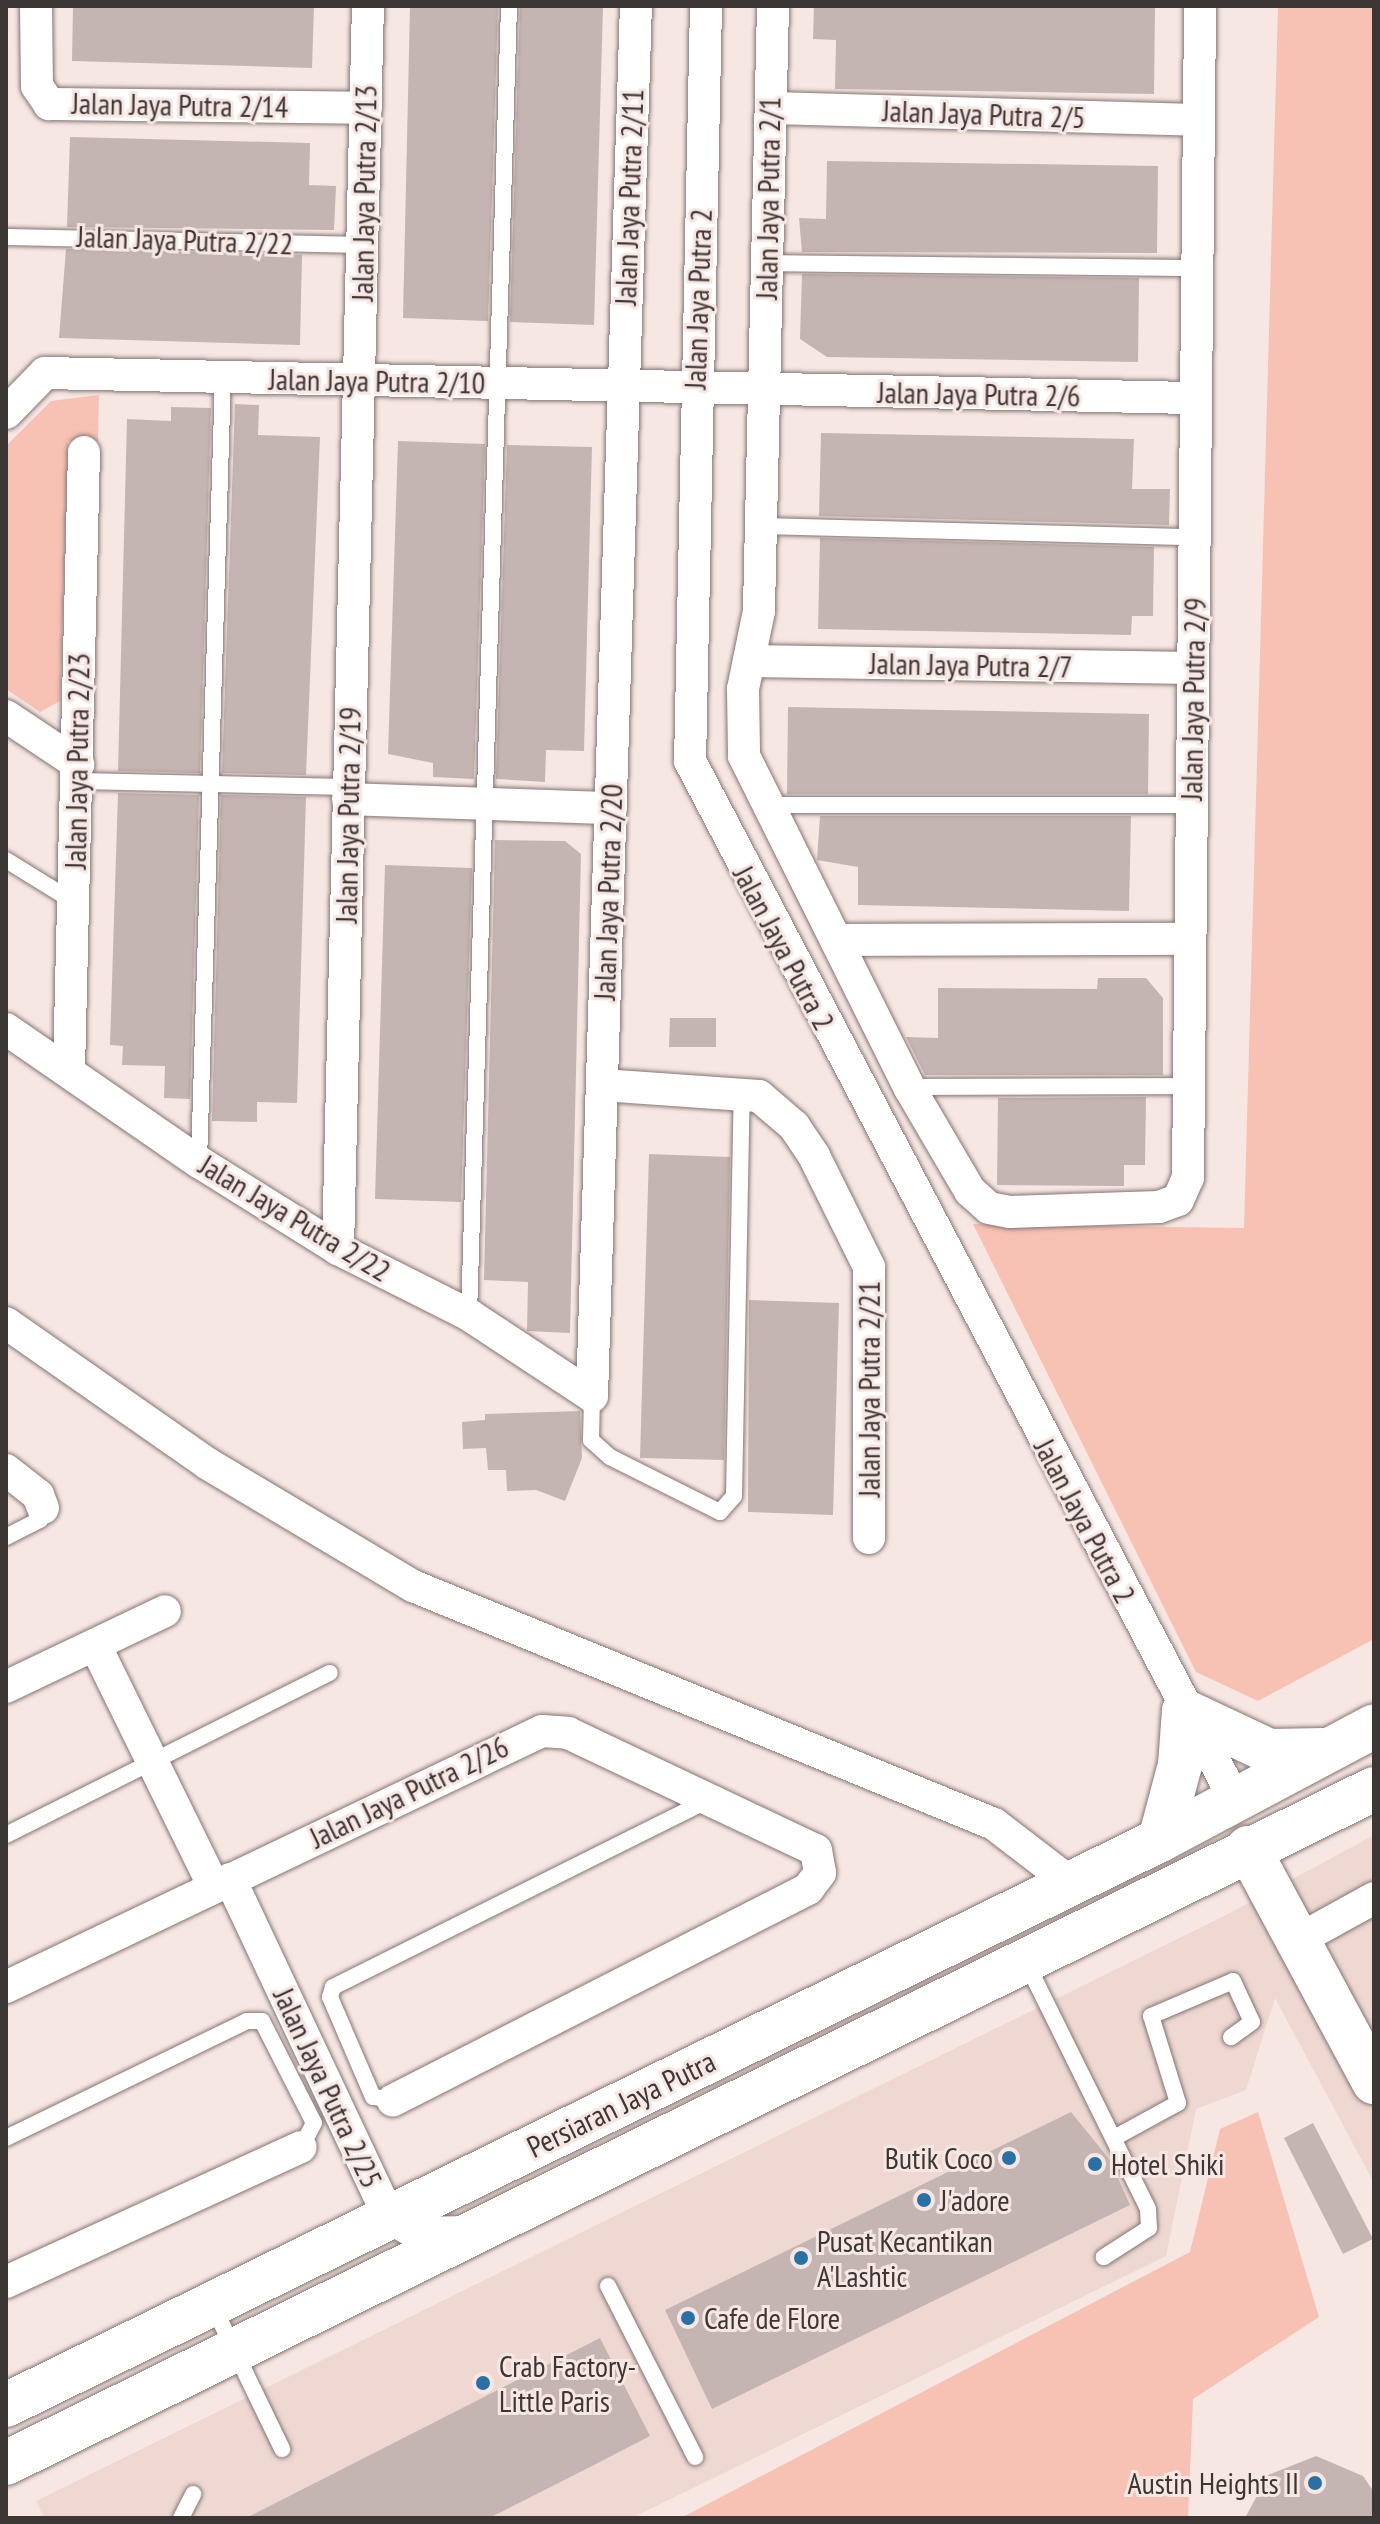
<!DOCTYPE html>
<style>
body{margin:0}
#map{position:relative;width:1380px;height:2524px;overflow:hidden;background:#f7e7e3;font-family:"PT Sans Narrow",sans-serif}
div>[style]{position:absolute}
.built>*{inset:0;background:#efd8d2}
.green>*{inset:0;background:#f7c1b3}
.building>*{inset:0;background:#c5b5b2}
.roads{filter:drop-shadow(0 0 2px #837572) drop-shadow(0 0 2px #837572)}
.lane>*{height:16px;margin:-8px;padding:0 8px;transform-origin:8px;border-radius:8px;background:#fff}
.street>*{height:32px;margin:-16px;padding:0 16px;transform-origin:16px;border-radius:16px;background:#fff}
.secondary>*{height:44px;margin:-22px;padding:0 22px;transform-origin:22px;border-radius:22px;background:#fff}
.primary>*{height:44px;margin:-22px;padding:0 22px;transform-origin:22px;border-radius:22px;background:#fff}
.dots>*{width:22px;height:22px;translate:-50% -50%;box-sizing:border-box;border:4px solid #f7e7e3;border-radius:50%}
span{translate:-50% -50%;white-space:nowrap;text-align:center;line-height:1.15;-webkit-text-stroke:6px #f7e7e3;paint-order:stroke}
.street-label{font-size:30px;color:#3c3634}
.poi-label{font-size:30px;color:#3c3634}
.right{translate:-100% -50%;text-align:right}
.left{translate:0 -50%;text-align:left}
.frame{position:absolute;inset:0;border:8px solid #3c3634;pointer-events:none}
</style>
<div id="map">
<div class="built">
<i style="clip-path:polygon(1374px 1835px,1374px 2183px,1275px 1998px,1246px 2090px,1196px 2109px,1166px 2256px,632px 2518px,44px 2518px,36px 2501px,1230px 1913px)"></i>
</div>
<div class="green">
<i style="clip-path:polygon(1278px 6px,1374px 6px,1374px 1639px,1258px 1701px,1196px 1672px,973px 1224px,1244px 1228px)"></i>
<i style="clip-path:polygon(99px 395px,98px 441px,68px 441px,60px 701px,40px 712px,6px 689px,6px 446px,51px 401px)"></i>
<i style="clip-path:polygon(1258px 2112px,1319px 2317px,1193px 2399px,1188px 2518px,681px 2518px,1190px 2252px,1220px 2129px)"></i>
</div>
<div class="building">
<i style="clip-path:polygon(73px 6px,314px 6px,312px 68px,72px 61px)"></i>
<i style="clip-path:polygon(410px 6px,498px 6px,488px 321px,403px 318px)"></i>
<i style="clip-path:polygon(520px 6px,603px 6px,594px 325px,510px 322px)"></i>
<i style="clip-path:polygon(814px 6px,1155px 7px,1154px 94px,835px 89px,836px 40px,813px 39px)"></i>
<i style="clip-path:polygon(70px 137px,310px 143px,309px 185px,336px 186px,334px 230px,67px 227px)"></i>
<i style="clip-path:polygon(827px 161px,1158px 166px,1157px 253px,802px 252px,799px 218px,826px 219px)"></i>
<i style="clip-path:polygon(66px 249px,302px 255px,300px 345px,59px 338px)"></i>
<i style="clip-path:polygon(802px 274px,1139px 278px,1138px 362px,827px 357px,800px 339px)"></i>
<i style="clip-path:polygon(235px 404px,259px 405px,258px 435px,320px 437px,306px 775px,222px 773px)"></i>
<i style="clip-path:polygon(171px 407px,211px 408px,200px 773px,118px 771px,127px 419px,171px 421px)"></i>
<i style="clip-path:polygon(821px 433px,1134px 439px,1132px 489px,1170px 489px,1169px 525px,819px 516px)"></i>
<i style="clip-path:polygon(398px 441px,485px 444px,474px 779px,433px 777px,433px 763px,388px 754px)"></i>
<i style="clip-path:polygon(507px 445px,592px 447px,584px 751px,546px 750px,545px 782px,496px 779px)"></i>
<i style="clip-path:polygon(820px 538px,1154px 547px,1153px 616px,1132px 616px,1131px 635px,818px 629px)"></i>
<i style="clip-path:polygon(788px 707px,1149px 714px,1148px 794px,787px 794px)"></i>
<i style="clip-path:polygon(118px 793px,199px 795px,190px 1099px,164px 1098px,165px 1066px,122px 1065px,123px 1046px,110px 1045px)"></i>
<i style="clip-path:polygon(221px 795px,306px 797px,297px 1103px,257px 1102px,257px 1122px,212px 1121px)"></i>
<i style="clip-path:polygon(820px 816px,1131px 816px,1129px 911px,858px 905px,858px 867px,817px 860px)"></i>
<i style="clip-path:polygon(495px 840px,565px 841px,581px 854px,570px 1333px,527px 1331px,528px 1282px,484px 1280px)"></i>
<i style="clip-path:polygon(385px 865px,472px 868px,461px 1202px,375px 1199px)"></i>
<i style="clip-path:polygon(1098px 978px,1146px 978px,1163px 998px,1163px 1075px,925px 1075px,906px 1037px,938px 1038px,938px 988px,1097px 989px)"></i>
<i style="clip-path:polygon(670px 1018px,716px 1018px,716px 1047px,669px 1047px)"></i>
<i style="clip-path:polygon(1146px 1097px,1145px 1165px,1124px 1165px,1124px 1186px,997px 1185px,998px 1098px)"></i>
<i style="clip-path:polygon(649px 1154px,730px 1157px,724px 1460px,640px 1458px)"></i>
<i style="clip-path:polygon(749px 1300px,839px 1303px,833px 1515px,748px 1512px)"></i>
<i style="clip-path:polygon(580px 1411px,582px 1458px,565px 1501px,536px 1490px,507px 1491px,506px 1470px,488px 1470px,486px 1448px,463px 1449px,462px 1422px,485px 1420px,485px 1414px)"></i>
<i style="clip-path:polygon(1071px 2112px,1110px 2160px,1130px 2205px,712px 2409px,665px 2310px)"></i>
<i style="clip-path:polygon(1313px 2123px,1373px 2239px,1343px 2254px,1284px 2138px)"></i>
<i style="clip-path:polygon(600px 2338px,650px 2436px,594px 2465px,489px 2518px,246px 2518px)"></i>
<i style="clip-path:polygon(1316px 2456px,1363px 2476px,1374px 2492px,1374px 2518px,1245px 2518px,1268px 2475px)"></i>
</div>
<div class="roads">
<div class="lane">
<i style="left:6px;top:237px;width:358px;rotate:1.3deg"></i>
<i style="left:767px;top:263px;width:430px;rotate:0.7deg"></i>
<i style="left:761px;top:526px;width:433px;rotate:1.5deg"></i>
<i style="left:77px;top:781px;width:272px;rotate:1.3deg"></i>
<i style="left:768px;top:805px;width:423px"></i>
<i style="left:6px;top:860px;width:80px;rotate:31.7deg"></i>
<i style="left:909px;top:1087px;width:280px;rotate:-0.2deg"></i>
<i style="left:199px;top:1162px;width:784px;rotate:-88.25deg"></i>
<i style="left:469px;top:1315px;width:1310px;rotate:-88.25deg"></i>
<i style="left:592px;top:1396px;width:44px;rotate:91.3deg"></i>
<i style="left:591px;top:1440px;width:25px;rotate:42deg"></i>
<i style="left:610px;top:1457px;width:123px;rotate:26.6deg"></i>
<i style="left:720px;top:1512px;width:21px;rotate:-49deg"></i>
<i style="left:734px;top:1496px;width:401px;rotate:-88.9deg"></i>
<i style="left:6px;top:1537px;width:38px;rotate:-27deg"></i>
<i style="left:40px;top:1520px;width:12px;rotate:-76deg"></i>
<i style="left:6px;top:1835px;width:362px;rotate:-26.6deg"></i>
<i style="left:1026px;top:1962px;width:275px;rotate:63.7deg"></i>
<i style="left:1148px;top:2209px;width:19px;rotate:87deg"></i>
<i style="left:1149px;top:2228px;width:54px;rotate:147.2deg"></i>
<i style="left:393px;top:2100px;width:20px;rotate:-171deg"></i>
<i style="left:373px;top:2097px;width:109px;rotate:-113.3deg"></i>
<i style="left:330px;top:1997px;width:10px;rotate:-73deg"></i>
<i style="left:333px;top:1987px;width:419px;rotate:-26.5deg"></i>
<i style="left:6px;top:2138px;width:268px;rotate:-25.9deg"></i>
<i style="left:247px;top:2021px;width:15px"></i>
<i style="left:262px;top:2021px;width:114px;rotate:63deg"></i>
<i style="left:314px;top:2123px;width:27px;rotate:118deg"></i>
<i style="left:1114px;top:2138px;width:73px;rotate:-28.7deg"></i>
<i style="left:1178px;top:2103px;width:91px;rotate:-107.2deg"></i>
<i style="left:1151px;top:2016px;width:89px;rotate:-23.1deg"></i>
<i style="left:1233px;top:1981px;width:45px;rotate:65.1deg"></i>
<i style="left:1252px;top:2022px;width:26px;rotate:144deg"></i>
<i style="left:608px;top:2286px;width:192px;rotate:63deg"></i>
<i style="left:213px;top:2306px;width:159px;rotate:64.2deg"></i>
<i style="left:181px;top:2518px;width:27px;rotate:-63deg"></i>
</div>
<div class="street">
<i style="left:36px;top:6px;width:80px;rotate:89.3deg"></i>
<i style="left:37px;top:86px;width:22px;rotate:56deg"></i>
<i style="left:49px;top:104px;width:317px;rotate:0.7deg"></i>
<i style="left:706px;top:6px;width:755px;rotate:91.21deg"></i>
<i style="left:690px;top:761px;width:1173px;rotate:62.32deg"></i>
<i style="left:773px;top:6px;width:605px;rotate:91.33deg"></i>
<i style="left:759px;top:611px;width:80px;rotate:101.6deg"></i>
<i style="left:743px;top:689px;width:67px;rotate:89.1deg"></i>
<i style="left:744px;top:756px;width:370px;rotate:63.5deg"></i>
<i style="left:909px;top:1087px;width:121px;rotate:59.6deg"></i>
<i style="left:970px;top:1191px;width:25px;rotate:42deg"></i>
<i style="left:989px;top:1208px;width:21px;rotate:11deg"></i>
<i style="left:1010px;top:1212px;width:149px;rotate:-1.9deg"></i>
<i style="left:1159px;top:1207px;width:20px;rotate:-20deg"></i>
<i style="left:1178px;top:1200px;width:24px;rotate:-66deg"></i>
<i style="left:1188px;top:1178px;width:1172px;rotate:-89.41deg"></i>
<i style="left:771px;top:108px;width:427px;rotate:1.6deg"></i>
<i style="left:6px;top:413px;width:56px;rotate:-45.7deg"></i>
<i style="left:45px;top:373px;width:1150px;rotate:1.25deg"></i>
<i style="left:749px;top:661px;width:444px;rotate:0.9deg"></i>
<i style="left:6px;top:716px;width:87px;rotate:33.7deg"></i>
<i style="left:348px;top:799px;width:263px;rotate:2deg"></i>
<i style="left:836px;top:940px;width:354px;rotate:-0.2deg"></i>
<i style="left:6px;top:1029px;width:234px;rotate:34.6deg"></i>
<i style="left:199px;top:1162px;width:164px;rotate:32deg"></i>
<i style="left:338px;top:1249px;width:147px;rotate:26.7deg"></i>
<i style="left:469px;top:1315px;width:147px;rotate:33.4deg"></i>
<i style="left:69px;top:1070px;width:618px;rotate:-88.61deg"></i>
<i style="left:602px;top:1085px;width:157px;rotate:4deg"></i>
<i style="left:759px;top:1096px;width:46px;rotate:40.6deg"></i>
<i style="left:794px;top:1126px;width:36px;rotate:56deg"></i>
<i style="left:814px;top:1156px;width:124px;rotate:63.6deg"></i>
<i style="left:869px;top:1267px;width:271px;rotate:90deg"></i>
<i style="left:338px;top:1249px;width:1243px;rotate:-88.62deg"></i>
<i style="left:6px;top:1323px;width:246px;rotate:34.9deg"></i>
<i style="left:208px;top:1464px;width:239px;rotate:30.8deg"></i>
<i style="left:413px;top:1586px;width:628px;rotate:22.28deg"></i>
<i style="left:994px;top:1824px;width:97px;rotate:37.5deg"></i>
<i style="left:592px;top:1396px;width:1391px;rotate:-88.19deg"></i>
<i style="left:6px;top:1470px;width:41px;rotate:38deg"></i>
<i style="left:38px;top:1495px;width:14px;rotate:69deg"></i>
<i style="left:95px;top:1645px;width:270px;rotate:63.8deg"></i>
<i style="left:6px;top:1687px;width:176px;rotate:-25.5deg"></i>
<i style="left:230px;top:1879px;width:374px;rotate:64.8deg"></i>
<i style="left:389px;top:2217px;width:31px;rotate:31deg"></i>
<i style="left:416px;top:2233px;width:51px;rotate:-1.1deg"></i>
<i style="left:1298px;top:1940px;width:87px;rotate:-28.9deg"></i>
<i style="left:6px;top:1987px;width:594px;rotate:-25.53deg"></i>
<i style="left:542px;top:1731px;width:26px;rotate:4deg"></i>
<i style="left:568px;top:1733px;width:274px;rotate:25.3deg"></i>
<i style="left:816px;top:1850px;width:23px;rotate:80deg"></i>
<i style="left:820px;top:1873px;width:20px;rotate:127deg"></i>
<i style="left:808px;top:1889px;width:466px;rotate:153deg"></i>
<i style="left:6px;top:2282px;width:324px;rotate:-24.6deg"></i>
</div>
<div class="secondary">
<i style="left:1248px;top:1848px;width:266px;rotate:61.7deg"></i>
</div>
<div class="primary">
<i style="left:1160px;top:1840px;width:78px;rotate:-75.1deg"></i>
<i style="left:1180px;top:1765px;width:54px;rotate:-85.8deg"></i>
<i style="left:1184px;top:1711px;width:94px;rotate:25.2deg"></i>
<i style="left:1269px;top:1751px;width:56px;rotate:-1deg"></i>
<i style="left:6px;top:2405px;width:1285px;rotate:-26.09deg"></i>
<i style="left:1160px;top:1840px;width:242px;rotate:-28deg"></i>
<i style="left:6px;top:2463px;width:1525px;rotate:-26.23deg"></i>
</div>
</div>
<div class="dots">
<i style="left:1009px;top:2158px;background:#2971a5"></i>
<i style="left:1095px;top:2164px;background:#2971a5"></i>
<i style="left:924px;top:2200px;background:#2971a5"></i>
<i style="left:801px;top:2258px;background:#2971a5"></i>
<i style="left:688px;top:2318px;background:#2971a5"></i>
<i style="left:483px;top:2383px;background:#2971a5"></i>
<i style="left:1315px;top:2483px;background:#2971a5"></i>
</div>
<div class="street-label">
<span style="left:180px;top:105px;rotate:1deg">Jalan Jaya Putra 2/14</span>
<span style="left:984px;top:114px;rotate:2deg">Jalan Jaya Putra 2/5</span>
<span style="left:364px;top:193px;rotate:-89deg">Jalan Jaya Putra 2/13</span>
<span style="left:629px;top:197px;rotate:-88deg">Jalan Jaya Putra 2/11</span>
<span style="left:768px;top:198px;rotate:-89deg">Jalan Jaya Putra 2/1</span>
<span style="left:185px;top:240px;rotate:2deg">Jalan Jaya Putra 2/22</span>
<span style="left:698px;top:299px;rotate:-88deg">Jalan Jaya Putra 2</span>
<span style="left:377px;top:381px;rotate:1deg">Jalan Jaya Putra 2/10</span>
<span style="left:979px;top:394px;rotate:1deg">Jalan Jaya Putra 2/6</span>
<span style="left:971px;top:665px;rotate:1deg">Jalan Jaya Putra 2/7</span>
<span style="left:1193px;top:699px;rotate:-89deg">Jalan Jaya Putra 2/9</span>
<span style="left:77px;top:761px;rotate:-89deg">Jalan Jaya Putra 2/23</span>
<span style="left:348px;top:815px;rotate:-89deg">Jalan Jaya Putra 2/19</span>
<span style="left:608px;top:892px;rotate:-88deg">Jalan Jaya Putra 2/20</span>
<span style="left:784px;top:948px;rotate:62deg">Jalan Jaya Putra 2</span>
<span style="left:295px;top:1218px;rotate:31deg">Jalan Jaya Putra 2/22</span>
<span style="left:869px;top:1389px;rotate:-90deg">Jalan Jaya Putra 2/21</span>
<span style="left:1085px;top:1521px;rotate:62deg">Jalan Jaya Putra 2</span>
<span style="left:409px;top:1792px;rotate:-26deg">Jalan Jaya Putra 2/26</span>
<span style="left:328px;top:2088px;rotate:65deg">Jalan Jaya Putra 2/25</span>
<span style="left:621px;top:2104px;rotate:-26deg">Persiaran Jaya Putra</span>
</div>
<div class="poi-label">
<span class="right" style="left:993px;top:2158px">Butik Coco</span>
<span class="left" style="left:1111px;top:2164px">Hotel Shiki</span>
<span class="left" style="left:940px;top:2200px">J'adore</span>
<span class="left" style="left:817px;top:2258px">Pusat Kecantikan<br>A'Lashtic</span>
<span class="left" style="left:704px;top:2318px">Cafe de Flore</span>
<span class="left" style="left:499px;top:2383px">Crab Factory-<br>Little Paris</span>
<span class="right" style="left:1299px;top:2483px">Austin Heights II</span>
</div>
<div class="frame"></div>
</div>
